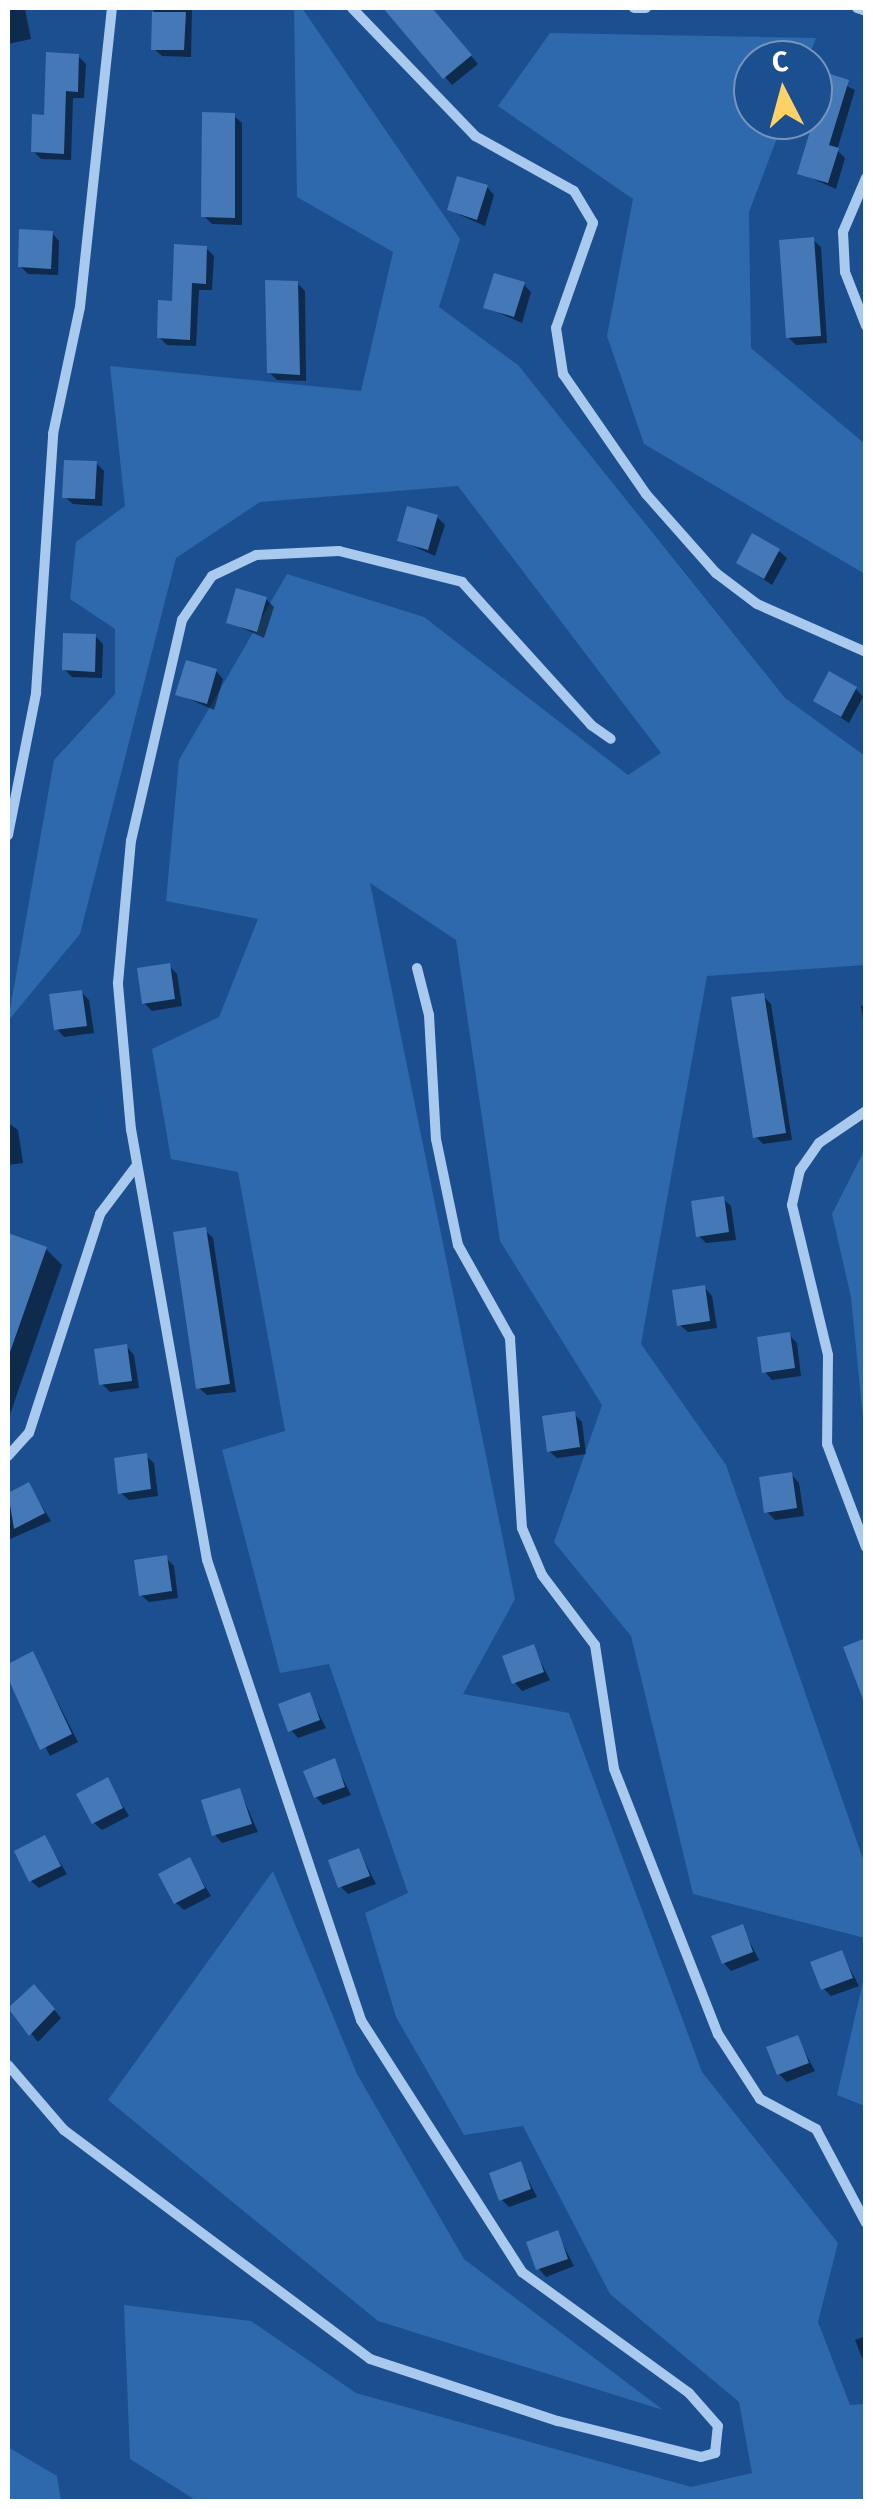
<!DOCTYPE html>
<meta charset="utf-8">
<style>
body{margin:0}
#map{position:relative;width:873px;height:2509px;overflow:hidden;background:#1b4f8f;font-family:"Fira Sans",sans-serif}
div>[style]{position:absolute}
.green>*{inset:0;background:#2e69ad}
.shadow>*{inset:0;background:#0007}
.building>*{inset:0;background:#4478b7}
.street>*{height:10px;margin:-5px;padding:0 5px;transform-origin:5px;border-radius:5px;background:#a9c9ee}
span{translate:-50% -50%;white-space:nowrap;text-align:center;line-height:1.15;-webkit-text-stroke:10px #1b4f8f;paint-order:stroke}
.frame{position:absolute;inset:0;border:10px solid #fff;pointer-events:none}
.north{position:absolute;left:733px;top:40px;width:100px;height:100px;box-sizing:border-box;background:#1b4f8f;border:2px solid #7695bc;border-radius:50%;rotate:354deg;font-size:28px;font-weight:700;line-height:40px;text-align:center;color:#fff}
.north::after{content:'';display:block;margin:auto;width:35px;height:45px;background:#ffd166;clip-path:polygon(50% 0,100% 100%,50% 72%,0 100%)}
</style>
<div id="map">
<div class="green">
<i style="clip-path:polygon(294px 8px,302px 8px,460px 239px,439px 307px,518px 365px,785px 698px,865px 756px,865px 965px,707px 976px,641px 1344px,726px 1465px,865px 1865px,865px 1938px,693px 1894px,631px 1636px,554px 1542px,602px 1405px,500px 1241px,456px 940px,370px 883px,515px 1599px,463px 1694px,569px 1713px,702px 2072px,838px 2243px,818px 2322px,850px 2405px,865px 2404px,865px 2501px,197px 2501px,130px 2459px,124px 2305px,251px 2321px,356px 2393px,691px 2487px,752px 2473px,739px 2402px,610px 2294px,523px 2126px,464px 2135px,396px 2017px,365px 1913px,408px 1893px,329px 1664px,280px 1673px,222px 1450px,285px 1431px,238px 1172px,171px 1159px,152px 1049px,219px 1017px,258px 919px,166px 901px,179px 760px,287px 574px,424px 617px,628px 775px,661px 753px,458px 486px,260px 502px,176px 558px,80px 934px,8px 1021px,54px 760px,115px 694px,115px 629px,70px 599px,76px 542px,125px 506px,110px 366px,361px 391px,393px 252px,297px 197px)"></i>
<i style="clip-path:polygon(550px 33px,816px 38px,807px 60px,753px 60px,753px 120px,784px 120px,749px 212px,751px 348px,865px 444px,865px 574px,644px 444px,607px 336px,633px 199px,498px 106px)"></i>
<i style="clip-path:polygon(865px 1149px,865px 1148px,865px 1439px,851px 1297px,832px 1214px)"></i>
<i style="clip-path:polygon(273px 1871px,357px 2074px,464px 2259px,663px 2410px,378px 2321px,108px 2100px)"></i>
<i style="clip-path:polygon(865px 1973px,866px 2106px,865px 2106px,837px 2095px)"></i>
<i style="clip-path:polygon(8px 2447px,57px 2476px,61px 2501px,8px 2501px)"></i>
</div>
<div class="shadow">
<i style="clip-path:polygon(8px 8px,25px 9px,31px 39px,8px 44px)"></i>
<i style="clip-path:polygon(154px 8px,192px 8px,191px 57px,162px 56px,154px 49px)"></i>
<i style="clip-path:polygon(387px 8px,430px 8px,478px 64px,452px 85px)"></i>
<i style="clip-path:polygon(78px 56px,86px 64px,84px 98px,73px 98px,71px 160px,41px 159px,33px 151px)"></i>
<i style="clip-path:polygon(819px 73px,855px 90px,837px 150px,845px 158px,836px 189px,800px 173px,818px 113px,813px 95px)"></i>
<i style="clip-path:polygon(234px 116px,242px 123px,242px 225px,212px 224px,204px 216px)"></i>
<i style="clip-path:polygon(487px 187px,494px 195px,485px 226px,449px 210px)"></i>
<i style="clip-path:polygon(52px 233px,59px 241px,58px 275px,28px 274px,20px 266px)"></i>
<i style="clip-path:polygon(813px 240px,821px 247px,827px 343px,796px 345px,788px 337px)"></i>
<i style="clip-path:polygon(206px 248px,214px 256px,212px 290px,199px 290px,196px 346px,167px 345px,159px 337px)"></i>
<i style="clip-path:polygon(297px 283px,305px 291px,306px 381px,277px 380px,269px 372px)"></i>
<i style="clip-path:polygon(523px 284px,531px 292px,522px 323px,486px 307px)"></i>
<i style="clip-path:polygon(96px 463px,104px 471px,102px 506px,73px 504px,65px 497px)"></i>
<i style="clip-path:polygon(437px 517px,445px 525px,435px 556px,400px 540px)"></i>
<i style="clip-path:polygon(779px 551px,787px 558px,772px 585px,739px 563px)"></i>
<i style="clip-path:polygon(266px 599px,274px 607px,264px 638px,229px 622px)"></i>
<i style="clip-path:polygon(95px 636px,103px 644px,102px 678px,72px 677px,64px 669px)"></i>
<i style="clip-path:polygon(216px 671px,223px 679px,214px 710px,178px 694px)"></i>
<i style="clip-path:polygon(856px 689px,863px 697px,849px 723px,816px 701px)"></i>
<i style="clip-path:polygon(169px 966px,177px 974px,182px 1006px,152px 1011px,144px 1003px)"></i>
<i style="clip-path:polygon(81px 992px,89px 1000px,94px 1033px,64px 1037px,57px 1029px)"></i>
<i style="clip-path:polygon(763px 996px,771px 1004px,792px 1140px,763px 1144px,755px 1136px)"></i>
<i style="clip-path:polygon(866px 1005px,866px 1039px,861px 1006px)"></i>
<i style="clip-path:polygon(8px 1123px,18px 1130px,23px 1163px,8px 1165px)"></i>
<i style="clip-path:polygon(723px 1199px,731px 1206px,736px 1240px,706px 1243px,699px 1236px)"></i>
<i style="clip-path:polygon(205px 1230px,213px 1238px,236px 1392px,207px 1395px,199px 1388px)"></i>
<i style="clip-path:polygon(8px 1236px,46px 1249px,62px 1265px,8px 1420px)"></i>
<i style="clip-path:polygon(705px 1288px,712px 1296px,717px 1328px,688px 1332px,680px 1325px)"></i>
<i style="clip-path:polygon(789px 1335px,797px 1343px,801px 1376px,772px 1380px,765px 1372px)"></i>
<i style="clip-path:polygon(127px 1347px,134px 1355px,139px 1388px,110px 1392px,102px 1384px)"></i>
<i style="clip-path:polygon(574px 1414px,582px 1422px,586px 1454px,557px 1458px,549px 1451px)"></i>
<i style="clip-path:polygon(146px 1456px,154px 1463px,158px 1496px,129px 1500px,121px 1493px)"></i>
<i style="clip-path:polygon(792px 1475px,799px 1483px,804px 1516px,775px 1520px,767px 1512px)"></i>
<i style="clip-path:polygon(29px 1485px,51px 1521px,8px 1540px,8px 1496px)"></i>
<i style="clip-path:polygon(166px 1558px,174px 1566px,178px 1598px,149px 1602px,141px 1595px)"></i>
<i style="clip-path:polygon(533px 1647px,550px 1680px,522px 1691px,515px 1683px)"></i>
<i style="clip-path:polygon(33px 1654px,78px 1742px,50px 1756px,8px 1674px,8px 1667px)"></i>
<i style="clip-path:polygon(309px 1695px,326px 1728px,298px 1738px,291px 1730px)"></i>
<i style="clip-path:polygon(334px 1761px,351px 1795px,323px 1805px,316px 1797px)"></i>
<i style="clip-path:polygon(107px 1780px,129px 1816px,102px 1830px,94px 1823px)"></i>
<i style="clip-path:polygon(240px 1791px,258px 1832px,222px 1843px,215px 1835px)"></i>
<i style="clip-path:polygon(45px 1838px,67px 1874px,39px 1888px,31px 1881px)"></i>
<i style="clip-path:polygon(359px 1851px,376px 1884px,348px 1894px,340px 1886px)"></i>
<i style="clip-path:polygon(189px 1860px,211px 1896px,184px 1910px,176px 1903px)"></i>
<i style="clip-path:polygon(742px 1927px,759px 1960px,731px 1971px,724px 1963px)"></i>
<i style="clip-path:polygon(841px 1952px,859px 1986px,831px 1996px,823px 1988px)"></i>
<i style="clip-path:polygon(42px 1995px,61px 2018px,38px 2042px,12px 2009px)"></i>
<i style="clip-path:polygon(797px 2038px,815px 2071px,787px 2082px,779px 2074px)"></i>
<i style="clip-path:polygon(520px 2164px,537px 2197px,509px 2207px,502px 2200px)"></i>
<i style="clip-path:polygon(557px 2233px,574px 2266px,546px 2277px,539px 2269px)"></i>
<i style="clip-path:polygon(866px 2336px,866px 2367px,855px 2340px)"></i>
</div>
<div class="building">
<i style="clip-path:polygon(383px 8px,432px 8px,472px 55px,443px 79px)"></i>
<i style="clip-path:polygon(152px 12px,186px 12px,184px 50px,151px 50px)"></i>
<i style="clip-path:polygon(46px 52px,79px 54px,78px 92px,66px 91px,64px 154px,31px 152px,32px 114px,44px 115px)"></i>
<i style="clip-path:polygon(818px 70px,849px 80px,829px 145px,839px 148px,828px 183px,797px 174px,813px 121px)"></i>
<i style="clip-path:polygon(202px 112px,235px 113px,235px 218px,201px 217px)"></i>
<i style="clip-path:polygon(457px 176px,488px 185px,477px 220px,447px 210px)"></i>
<i style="clip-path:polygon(19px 229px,53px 231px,51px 269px,18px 267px)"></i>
<i style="clip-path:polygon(814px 237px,821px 336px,786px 338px,779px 240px)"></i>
<i style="clip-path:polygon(174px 244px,207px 246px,206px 284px,192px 283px,190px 340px,157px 338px,158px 300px,172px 301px)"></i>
<i style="clip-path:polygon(494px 273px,525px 282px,514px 317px,483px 308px)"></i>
<i style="clip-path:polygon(265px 280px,298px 281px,300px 375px,267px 373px)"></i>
<i style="clip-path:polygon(64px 460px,97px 461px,95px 499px,62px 498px)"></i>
<i style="clip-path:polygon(407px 506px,438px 515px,428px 550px,397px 541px)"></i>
<i style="clip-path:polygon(752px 533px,780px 549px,764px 579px,736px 563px)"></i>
<i style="clip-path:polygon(236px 588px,267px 597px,257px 632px,226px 623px)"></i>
<i style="clip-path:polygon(63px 633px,96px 634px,95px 672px,62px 670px)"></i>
<i style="clip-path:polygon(186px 660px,217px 669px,207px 704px,175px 695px)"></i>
<i style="clip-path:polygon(829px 671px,857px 687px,841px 717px,813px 701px)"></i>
<i style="clip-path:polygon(170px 963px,175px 999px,142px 1004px,137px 968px)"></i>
<i style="clip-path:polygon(82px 990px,87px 1026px,54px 1030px,49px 994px)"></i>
<i style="clip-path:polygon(764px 993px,786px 1133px,753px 1138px,731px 997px)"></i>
<i style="clip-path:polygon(724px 1196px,729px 1232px,696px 1237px,691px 1201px)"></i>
<i style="clip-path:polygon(206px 1227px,230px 1384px,196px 1389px,173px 1232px)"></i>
<i style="clip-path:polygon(8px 1233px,47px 1247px,10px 1352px,8px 1351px)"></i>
<i style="clip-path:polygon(705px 1285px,710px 1321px,677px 1326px,672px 1290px)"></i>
<i style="clip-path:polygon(790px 1332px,795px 1368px,762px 1373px,757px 1337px)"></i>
<i style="clip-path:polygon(127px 1344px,132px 1381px,99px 1385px,94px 1349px)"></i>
<i style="clip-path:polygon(575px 1411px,580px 1447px,547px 1452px,542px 1416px)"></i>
<i style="clip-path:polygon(147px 1453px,151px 1489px,118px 1494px,114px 1458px)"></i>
<i style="clip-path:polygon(792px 1472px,797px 1508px,764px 1513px,759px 1477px)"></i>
<i style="clip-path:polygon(29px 1482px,45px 1513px,14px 1529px,8px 1493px)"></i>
<i style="clip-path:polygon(167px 1555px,172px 1591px,139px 1596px,134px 1560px)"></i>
<i style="clip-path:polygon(866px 1638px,866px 1701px,864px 1702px,843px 1647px)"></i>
<i style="clip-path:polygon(534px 1644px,544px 1672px,512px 1684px,502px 1656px)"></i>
<i style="clip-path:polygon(33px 1651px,72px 1734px,40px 1750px,8px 1678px,8px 1664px)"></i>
<i style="clip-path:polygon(310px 1692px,320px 1720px,288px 1732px,278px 1704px)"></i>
<i style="clip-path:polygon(335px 1758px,345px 1787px,314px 1798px,303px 1771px)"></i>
<i style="clip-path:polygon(108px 1777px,123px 1808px,92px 1824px,76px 1794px)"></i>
<i style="clip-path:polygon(240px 1788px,252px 1824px,212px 1836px,201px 1800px)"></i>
<i style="clip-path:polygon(45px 1835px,61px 1866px,29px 1882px,14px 1851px)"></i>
<i style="clip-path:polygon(359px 1848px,370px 1876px,338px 1888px,328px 1860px)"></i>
<i style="clip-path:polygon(190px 1857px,205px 1888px,174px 1904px,158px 1874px)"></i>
<i style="clip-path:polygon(743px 1924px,753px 1952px,722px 1964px,711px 1936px)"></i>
<i style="clip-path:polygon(842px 1950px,853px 1978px,821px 1990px,810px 1962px)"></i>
<i style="clip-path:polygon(34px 1984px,55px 2009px,29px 2036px,8px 2008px)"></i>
<i style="clip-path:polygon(798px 2035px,809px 2063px,777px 2075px,766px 2047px)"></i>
<i style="clip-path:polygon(521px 2161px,531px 2189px,499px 2201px,489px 2173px)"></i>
<i style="clip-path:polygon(558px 2230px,568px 2259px,536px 2270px,526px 2242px)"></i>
</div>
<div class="street">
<i style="left:352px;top:8px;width:178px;rotate:46.1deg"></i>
<i style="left:475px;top:136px;width:113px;rotate:29.1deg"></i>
<i style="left:574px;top:191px;width:37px;rotate:59deg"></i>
<i style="left:593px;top:223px;width:111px;rotate:109.4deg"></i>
<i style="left:556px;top:328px;width:47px;rotate:81.3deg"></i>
<i style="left:563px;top:374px;width:146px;rotate:55.3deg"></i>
<i style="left:646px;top:494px;width:106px;rotate:48.5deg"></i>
<i style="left:716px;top:573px;width:51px;rotate:37.1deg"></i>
<i style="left:757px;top:604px;width:119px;rotate:23.8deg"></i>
<i style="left:634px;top:8px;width:12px"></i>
<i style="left:857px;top:8px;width:9px;rotate:18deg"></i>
<i style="left:866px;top:178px;width:59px;rotate:113.1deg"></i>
<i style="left:843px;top:232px;width:40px;rotate:87.1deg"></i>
<i style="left:845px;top:272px;width:58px;rotate:68.7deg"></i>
<i style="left:8px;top:835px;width:145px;rotate:-78.8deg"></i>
<i style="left:36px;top:693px;width:260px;rotate:-86.2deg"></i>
<i style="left:53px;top:434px;width:130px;rotate:-78deg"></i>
<i style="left:80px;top:307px;width:301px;rotate:-83.9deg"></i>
<i style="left:417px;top:968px;width:49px;rotate:75.7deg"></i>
<i style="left:429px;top:1015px;width:124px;rotate:86.8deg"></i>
<i style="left:436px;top:1139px;width:108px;rotate:78.3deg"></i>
<i style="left:458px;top:1245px;width:107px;rotate:60.8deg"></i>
<i style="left:510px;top:1338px;width:190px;rotate:86.4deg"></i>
<i style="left:522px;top:1528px;width:51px;rotate:66.9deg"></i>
<i style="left:542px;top:1575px;width:88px;rotate:52.9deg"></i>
<i style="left:595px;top:1645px;width:125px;rotate:81.3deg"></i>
<i style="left:614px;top:1769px;width:285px;rotate:68.6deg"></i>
<i style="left:718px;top:2034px;width:77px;rotate:57.1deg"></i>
<i style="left:760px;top:2099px;width:64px;rotate:28.2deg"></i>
<i style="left:816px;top:2129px;width:106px;rotate:62deg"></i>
<i style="left:866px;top:1111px;width:57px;rotate:145.8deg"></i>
<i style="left:819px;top:1143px;width:33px;rotate:125deg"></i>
<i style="left:800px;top:1170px;width:36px;rotate:103deg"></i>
<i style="left:792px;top:1205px;width:154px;rotate:76.5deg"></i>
<i style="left:828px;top:1355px;width:89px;rotate:90.6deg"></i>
<i style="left:827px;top:1444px;width:110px;rotate:69.3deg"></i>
<i style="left:8px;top:1456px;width:31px;rotate:-48deg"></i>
<i style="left:29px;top:1433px;width:230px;rotate:-72deg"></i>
<i style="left:100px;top:1214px;width:61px;rotate:-52.9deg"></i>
<i style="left:8px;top:2065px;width:86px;rotate:49.3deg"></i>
<i style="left:64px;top:2130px;width:382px;rotate:36.8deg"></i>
<i style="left:370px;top:2359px;width:198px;rotate:18.3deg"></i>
<i style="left:558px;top:2421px;width:147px;rotate:14.1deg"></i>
<i style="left:701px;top:2457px;width:15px;rotate:-16deg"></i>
<i style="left:715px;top:2453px;width:27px;rotate:-84deg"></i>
<i style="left:718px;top:2426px;width:44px;rotate:-131.3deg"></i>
<i style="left:689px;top:2393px;width:206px;rotate:-144.1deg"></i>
<i style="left:522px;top:2272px;width:299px;rotate:-122.6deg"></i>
<i style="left:361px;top:2020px;width:485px;rotate:-108.5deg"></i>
<i style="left:207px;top:1560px;width:437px;rotate:-100deg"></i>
<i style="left:131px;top:1130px;width:148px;rotate:-95.1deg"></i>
<i style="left:118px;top:983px;width:143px;rotate:-84.8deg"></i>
<i style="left:131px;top:841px;width:227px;rotate:-77deg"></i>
<i style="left:182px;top:620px;width:53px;rotate:-55.7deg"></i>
<i style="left:212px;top:576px;width:49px;rotate:-25.5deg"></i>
<i style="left:256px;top:555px;width:83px;rotate:-2.8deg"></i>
<i style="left:339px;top:551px;width:127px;rotate:14.1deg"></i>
<i style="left:462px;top:582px;width:193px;rotate:47.9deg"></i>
<i style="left:591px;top:725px;width:24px;rotate:35deg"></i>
</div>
<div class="frame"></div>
<div class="north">С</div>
</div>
